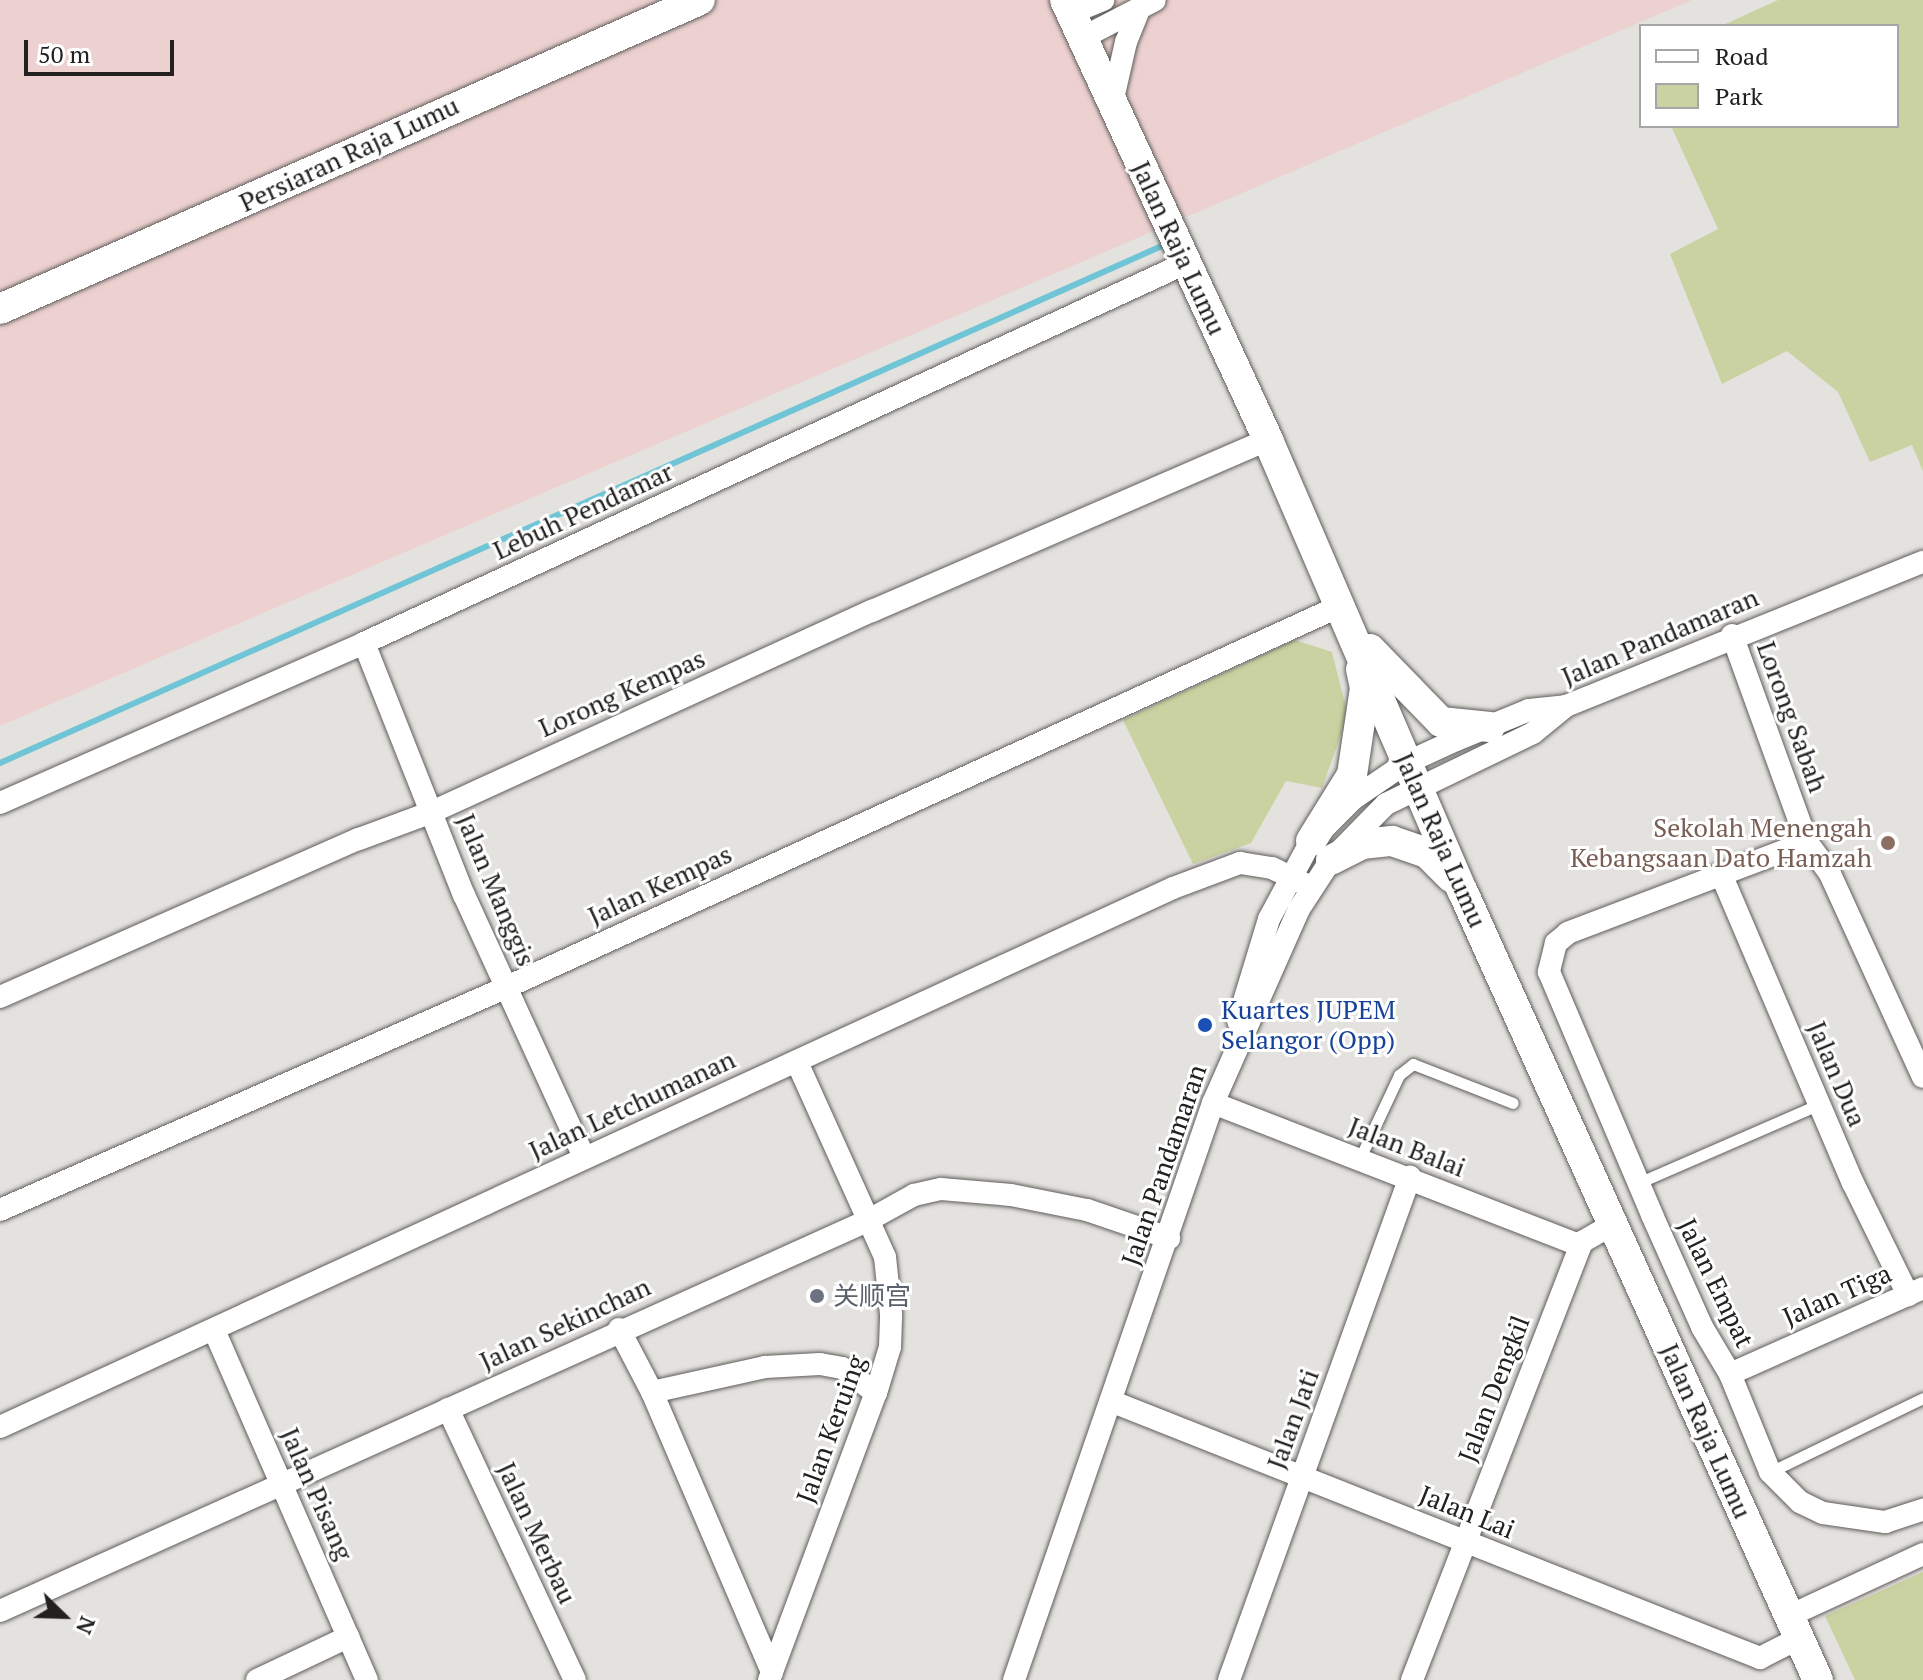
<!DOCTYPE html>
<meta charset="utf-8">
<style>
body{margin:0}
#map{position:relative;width:1923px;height:1680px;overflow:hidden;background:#e4e2df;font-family:"PT Serif","Noto Sans SC",serif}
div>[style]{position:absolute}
.industrial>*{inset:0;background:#ecd1d0}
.green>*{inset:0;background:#cbd2a1}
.stream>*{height:6px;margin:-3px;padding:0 3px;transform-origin:3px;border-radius:3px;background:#6fc4d5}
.roads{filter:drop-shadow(0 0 2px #5f5d5a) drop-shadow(0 0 2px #5f5d5a)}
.lane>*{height:11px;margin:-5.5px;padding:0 5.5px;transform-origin:5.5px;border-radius:5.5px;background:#fff}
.street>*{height:22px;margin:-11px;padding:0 11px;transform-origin:11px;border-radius:11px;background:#fff}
.secondary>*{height:30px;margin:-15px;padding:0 15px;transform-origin:15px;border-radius:15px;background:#fff}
.dots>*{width:22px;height:22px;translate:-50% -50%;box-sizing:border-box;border:4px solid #fff;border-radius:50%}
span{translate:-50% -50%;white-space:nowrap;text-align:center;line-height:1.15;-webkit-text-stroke:6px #fff;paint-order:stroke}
.street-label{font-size:26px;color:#222120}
.education-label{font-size:26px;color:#785e54}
.right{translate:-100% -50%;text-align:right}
.transit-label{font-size:26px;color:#164399}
.left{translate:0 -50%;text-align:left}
.worship-label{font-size:26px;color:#5b616d}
.legend{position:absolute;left:1639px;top:24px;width:260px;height:104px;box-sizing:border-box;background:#fff;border:2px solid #a7a6a6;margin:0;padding:10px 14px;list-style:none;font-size:24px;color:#222120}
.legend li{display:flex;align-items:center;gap:16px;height:40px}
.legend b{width:40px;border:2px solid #a7a6a6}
.north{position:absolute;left:24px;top:1576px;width:80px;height:80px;-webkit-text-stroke:6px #fff;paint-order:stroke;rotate:113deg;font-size:22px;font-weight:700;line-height:32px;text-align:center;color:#222120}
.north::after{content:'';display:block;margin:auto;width:28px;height:36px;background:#222120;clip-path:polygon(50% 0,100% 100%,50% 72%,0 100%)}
.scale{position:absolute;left:24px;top:40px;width:150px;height:36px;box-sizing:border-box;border:4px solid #222120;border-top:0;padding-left:10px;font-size:24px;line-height:28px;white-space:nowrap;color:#222120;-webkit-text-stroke:6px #fff;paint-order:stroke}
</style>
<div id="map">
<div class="industrial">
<i style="clip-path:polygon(0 0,1692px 0,0 726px)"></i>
</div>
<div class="green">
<i style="clip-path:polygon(1778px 0,1923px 0,1923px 471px,1912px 445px,1870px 462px,1838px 392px,1787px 351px,1722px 384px,1670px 254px,1718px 229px,1671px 126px,1897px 126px,1897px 26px,1721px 26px)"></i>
<i style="clip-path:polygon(1295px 640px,1332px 652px,1348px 715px,1322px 788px,1286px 781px,1251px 843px,1193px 864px,1123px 720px)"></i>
<i style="clip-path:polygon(1923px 1572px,1923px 1680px,1855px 1680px,1825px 1616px)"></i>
</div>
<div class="stream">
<i style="left:0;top:763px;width:1274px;rotate:-23.99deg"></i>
</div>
<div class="roads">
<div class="lane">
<i style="left:1360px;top:1158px;width:92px;rotate:-64.8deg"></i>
<i style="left:1399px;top:1075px;width:18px;rotate:-38deg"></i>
<i style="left:1413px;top:1064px;width:107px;rotate:21.3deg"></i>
<i style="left:1638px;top:1183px;width:198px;rotate:-23.5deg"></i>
<i style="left:1770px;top:1472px;width:170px;rotate:-25.8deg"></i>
</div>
<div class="street">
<i style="left:1071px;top:13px;width:35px;rotate:-22deg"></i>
<i style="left:1082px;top:38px;width:82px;rotate:-27.5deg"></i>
<i style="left:1112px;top:103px;width:63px;rotate:-77.1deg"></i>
<i style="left:1126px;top:42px;width:37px;rotate:-68deg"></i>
<i style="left:1732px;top:635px;width:220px;rotate:70.1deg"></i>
<i style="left:1807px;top:842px;width:39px;rotate:54deg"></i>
<i style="left:1830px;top:874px;width:223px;rotate:65.4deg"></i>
<i style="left:364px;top:643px;width:271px;rotate:68.4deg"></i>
<i style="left:464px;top:895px;width:286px;rotate:65.4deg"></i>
<i style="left:0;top:803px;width:398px;rotate:-23.7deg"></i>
<i style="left:364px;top:643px;width:906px;rotate:-24.81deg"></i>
<i style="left:1807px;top:842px;width:256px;rotate:159.2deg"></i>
<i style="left:1568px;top:933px;width:16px;rotate:140deg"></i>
<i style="left:1556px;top:943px;width:30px;rotate:104deg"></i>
<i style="left:1549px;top:972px;width:264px;rotate:67deg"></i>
<i style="left:1652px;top:1215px;width:123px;rotate:65.9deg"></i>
<i style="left:1702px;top:1327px;width:55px;rotate:59.2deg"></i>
<i style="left:1730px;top:1374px;width:106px;rotate:67.8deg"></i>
<i style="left:1770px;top:1472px;width:42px;rotate:45deg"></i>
<i style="left:1800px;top:1502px;width:25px;rotate:26deg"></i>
<i style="left:1823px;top:1513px;width:63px;rotate:8.3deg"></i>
<i style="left:1885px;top:1522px;width:40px;rotate:-18deg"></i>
<i style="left:1721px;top:874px;width:336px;rotate:66.9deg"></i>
<i style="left:1853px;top:1183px;width:125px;rotate:63.8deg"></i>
<i style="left:0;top:997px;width:392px;rotate:-23.8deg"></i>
<i style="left:359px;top:839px;width:78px;rotate:-20.3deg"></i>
<i style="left:432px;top:812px;width:484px;rotate:-24.6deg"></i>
<i style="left:872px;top:611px;width:431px;rotate:-23.4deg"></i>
<i style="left:1238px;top:1021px;width:107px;rotate:-73.1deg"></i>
<i style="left:1269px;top:919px;width:89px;rotate:-61.7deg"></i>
<i style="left:1311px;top:841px;width:59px;rotate:-45deg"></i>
<i style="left:1353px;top:799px;width:64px;rotate:-34.2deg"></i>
<i style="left:1406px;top:763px;width:55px;rotate:-24.7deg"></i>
<i style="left:1456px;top:740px;width:79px;rotate:-22.3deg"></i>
<i style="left:1529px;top:710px;width:37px;rotate:-6deg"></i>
<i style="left:1213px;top:1103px;width:394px;rotate:21.2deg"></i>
<i style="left:0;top:1210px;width:554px;rotate:-23.74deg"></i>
<i style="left:507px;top:987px;width:918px;rotate:-24.58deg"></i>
<i style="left:619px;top:1329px;width:71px;rotate:62.4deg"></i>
<i style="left:652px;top:1392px;width:305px;rotate:66.8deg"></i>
<i style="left:214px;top:1330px;width:382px;rotate:66.4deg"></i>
<i style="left:1730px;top:1374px;width:211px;rotate:-24deg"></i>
<i style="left:652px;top:1392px;width:116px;rotate:-12.5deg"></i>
<i style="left:765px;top:1367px;width:55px;rotate:-3.1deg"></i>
<i style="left:820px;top:1364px;width:22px;rotate:10deg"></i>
<i style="left:842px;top:1368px;width:42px;rotate:36.3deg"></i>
<i style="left:1113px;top:1402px;width:696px;rotate:21.59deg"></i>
<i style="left:1760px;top:1658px;width:44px;rotate:-27.1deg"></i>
<i style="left:448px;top:1409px;width:299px;rotate:64.9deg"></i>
<i style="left:0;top:1427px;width:1291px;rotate:-24.68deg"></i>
<i style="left:1173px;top:888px;width:72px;rotate:-20.5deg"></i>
<i style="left:1240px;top:863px;width:32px;rotate:9deg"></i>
<i style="left:1272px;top:868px;width:43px;rotate:26deg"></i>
<i style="left:0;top:1611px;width:951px;rotate:-24.22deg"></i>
<i style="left:867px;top:1221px;width:54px;rotate:-29deg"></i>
<i style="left:914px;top:1195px;width:28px;rotate:-13deg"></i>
<i style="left:941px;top:1189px;width:70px;rotate:4.9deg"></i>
<i style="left:1011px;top:1195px;width:77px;rotate:11.2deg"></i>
<i style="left:1087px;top:1210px;width:87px;rotate:18.9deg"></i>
<i style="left:1789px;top:1616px;width:148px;rotate:-24.8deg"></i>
<i style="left:257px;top:1680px;width:101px;rotate:-25.3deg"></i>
<i style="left:769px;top:1680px;width:306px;rotate:-69.6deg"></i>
<i style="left:876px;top:1393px;width:48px;rotate:-73.1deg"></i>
<i style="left:890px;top:1347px;width:33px;rotate:-88deg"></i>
<i style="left:891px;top:1314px;width:57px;rotate:-96deg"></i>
<i style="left:885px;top:1257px;width:214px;rotate:-114.3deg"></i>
<i style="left:1014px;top:1680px;width:610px;rotate:-70.97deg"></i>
<i style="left:1213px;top:1103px;width:212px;rotate:-66.1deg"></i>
<i style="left:1299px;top:909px;width:59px;rotate:-56.9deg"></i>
<i style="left:1331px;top:860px;width:78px;rotate:-45.5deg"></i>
<i style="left:1386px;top:804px;width:163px;rotate:-25.8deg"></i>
<i style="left:1533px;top:733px;width:43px;rotate:-39.3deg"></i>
<i style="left:1566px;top:706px;width:385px;rotate:-22deg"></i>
<i style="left:1229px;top:1680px;width:535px;rotate:-70.21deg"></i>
<i style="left:1412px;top:1680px;width:470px;rotate:-68.8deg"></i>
<i style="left:1582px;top:1242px;width:36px;rotate:-30deg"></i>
</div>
<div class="secondary">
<i style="left:1065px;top:0;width:485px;rotate:65.2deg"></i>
<i style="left:1268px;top:440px;width:492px;rotate:66.7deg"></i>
<i style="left:1463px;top:892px;width:864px;rotate:65.75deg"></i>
<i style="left:0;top:309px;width:765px;rotate:-23.82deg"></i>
<i style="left:1370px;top:649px;width:102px;rotate:45.8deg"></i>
<i style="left:1441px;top:722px;width:49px;rotate:5.8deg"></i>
<i style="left:1311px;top:841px;width:78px;rotate:-58.2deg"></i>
<i style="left:1352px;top:775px;width:88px;rotate:-81.5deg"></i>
<i style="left:1365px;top:688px;width:19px;rotate:-102deg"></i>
<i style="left:1331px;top:860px;width:35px;rotate:-27deg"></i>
<i style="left:1362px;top:844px;width:30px;rotate:-6deg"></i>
<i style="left:1392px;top:841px;width:37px;rotate:19deg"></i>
<i style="left:1427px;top:853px;width:35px;rotate:45deg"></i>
</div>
</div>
<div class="dots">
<i style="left:1888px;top:843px;background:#8d6e63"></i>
<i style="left:1205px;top:1025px;background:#1a4fb4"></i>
<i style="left:817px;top:1296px;background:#6b7280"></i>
</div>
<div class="street-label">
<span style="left:349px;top:154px;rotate:-25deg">Persiaran Raja Lumu</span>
<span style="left:1179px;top:248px;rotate:65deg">Jalan Raja Lumu</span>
<span style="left:583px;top:511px;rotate:-25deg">Lebuh Pendamar</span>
<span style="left:1660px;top:637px;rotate:-23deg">Jalan Pandamaran</span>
<span style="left:622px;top:693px;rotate:-24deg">Lorong Kempas</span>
<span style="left:1792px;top:717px;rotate:70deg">Lorong Sabah</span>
<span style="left:1441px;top:840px;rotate:66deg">Jalan Raja Lumu</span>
<span style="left:660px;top:885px;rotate:-25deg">Jalan Kempas</span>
<span style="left:496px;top:890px;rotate:67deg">Jalan Manggis</span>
<span style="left:1837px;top:1074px;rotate:67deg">Jalan Dua</span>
<span style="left:632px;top:1105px;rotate:-25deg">Jalan Letchumanan</span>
<span style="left:1407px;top:1147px;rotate:21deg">Jalan Balai</span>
<span style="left:1164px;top:1165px;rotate:-71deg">Jalan Pandamaran</span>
<span style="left:1716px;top:1283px;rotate:64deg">Jalan Empat</span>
<span style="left:1837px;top:1295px;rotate:-24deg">Jalan Tiga</span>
<span style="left:565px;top:1324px;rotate:-25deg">Jalan Sekinchan</span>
<span style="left:1494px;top:1389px;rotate:-69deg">Jalan Dengkil</span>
<span style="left:1293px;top:1419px;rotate:-70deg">Jalan Jati</span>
<span style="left:831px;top:1429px;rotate:-70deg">Jalan Keruing</span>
<span style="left:1706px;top:1431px;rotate:66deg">Jalan Raja Lumu</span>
<span style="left:317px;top:1494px;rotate:66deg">Jalan Pisang</span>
<span style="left:1467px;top:1512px;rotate:22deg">Jalan Lai</span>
<span style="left:537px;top:1533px;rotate:65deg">Jalan Merbau</span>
</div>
<div class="education-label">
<span class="right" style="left:1872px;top:843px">Sekolah Menengah<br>Kebangsaan Dato Hamzah</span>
</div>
<div class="transit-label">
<span class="left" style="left:1221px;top:1025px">Kuartes JUPEM<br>Selangor (Opp)</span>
</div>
<div class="worship-label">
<span class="left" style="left:833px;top:1296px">关顺宫</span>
</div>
<ul class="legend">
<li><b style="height:10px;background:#fff"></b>Road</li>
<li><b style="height:22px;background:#cbd2a1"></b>Park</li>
</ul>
<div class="north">N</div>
<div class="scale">50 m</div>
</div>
